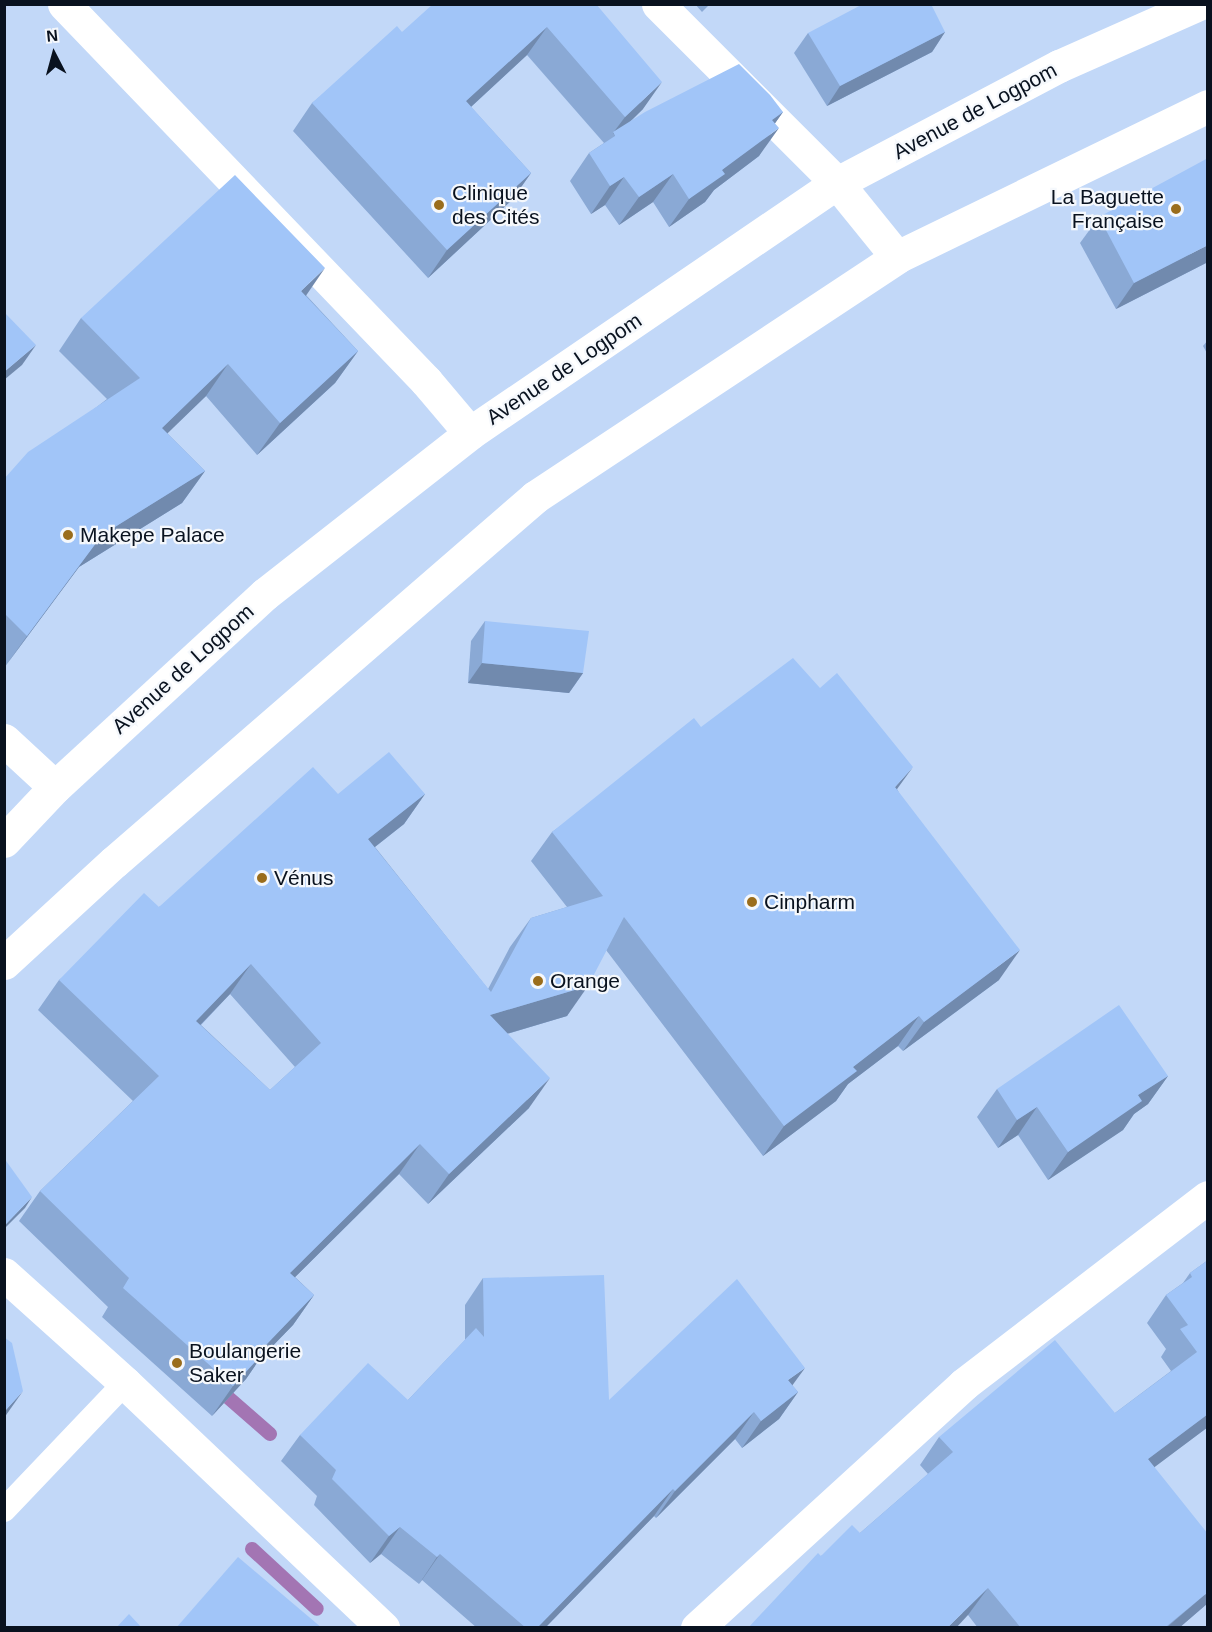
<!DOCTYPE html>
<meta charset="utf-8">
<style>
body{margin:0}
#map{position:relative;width:1212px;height:1632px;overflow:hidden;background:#c2d8f8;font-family:Arial,sans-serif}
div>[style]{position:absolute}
.stream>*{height:14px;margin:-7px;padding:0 7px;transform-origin:7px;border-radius:7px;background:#a375b3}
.service>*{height:24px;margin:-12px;padding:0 12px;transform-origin:12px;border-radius:12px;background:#fff}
.minor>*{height:33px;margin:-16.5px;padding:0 16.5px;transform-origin:16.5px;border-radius:16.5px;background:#fff}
.secondary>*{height:33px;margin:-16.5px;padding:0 16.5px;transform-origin:16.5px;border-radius:16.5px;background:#fff}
.wall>*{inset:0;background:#8aa9d5}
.shaded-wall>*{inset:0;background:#718aae}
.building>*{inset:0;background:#a1c5f8}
.dots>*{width:16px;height:16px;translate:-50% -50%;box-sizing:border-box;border:3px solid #f5f8fc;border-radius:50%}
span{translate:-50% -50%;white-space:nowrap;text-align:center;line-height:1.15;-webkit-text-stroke:4.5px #f5f8fc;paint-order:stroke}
.street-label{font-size:21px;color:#09121f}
.poi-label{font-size:21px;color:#09121f}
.left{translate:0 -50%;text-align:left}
.right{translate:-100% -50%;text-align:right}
.frame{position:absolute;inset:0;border:6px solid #09121f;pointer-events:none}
.north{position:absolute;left:24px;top:24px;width:60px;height:60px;-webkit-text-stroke:4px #f5f8fc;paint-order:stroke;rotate:354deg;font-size:16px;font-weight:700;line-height:24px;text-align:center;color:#09121f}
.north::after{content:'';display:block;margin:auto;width:21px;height:27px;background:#09121f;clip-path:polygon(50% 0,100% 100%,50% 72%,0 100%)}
</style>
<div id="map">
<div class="stream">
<i style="left:215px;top:1386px;width:73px;rotate:41.1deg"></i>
<i style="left:252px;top:1549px;width:88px;rotate:42.7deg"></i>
</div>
<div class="service">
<i style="left:4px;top:1510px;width:175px;rotate:-46.4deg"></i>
</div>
<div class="minor">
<i style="left:64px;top:4px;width:523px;rotate:46.16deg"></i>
<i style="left:426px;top:381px;width:68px;rotate:49.8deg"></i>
<i style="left:658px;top:4px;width:253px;rotate:45deg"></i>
<i style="left:837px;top:183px;width:95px;rotate:51deg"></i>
<i style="left:4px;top:740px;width:69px;rotate:42.7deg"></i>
<i style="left:4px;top:1274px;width:163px;rotate:42deg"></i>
<i style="left:125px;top:1383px;width:356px;rotate:43.5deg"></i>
<i style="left:697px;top:1628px;width:362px;rotate:-42.4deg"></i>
<i style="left:964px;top:1384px;width:307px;rotate:-37.5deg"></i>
</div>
<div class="secondary">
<i style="left:4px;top:841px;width:74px;rotate:-46.6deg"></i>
<i style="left:55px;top:787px;width:285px;rotate:-42.6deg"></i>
<i style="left:265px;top:594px;width:261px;rotate:-38.1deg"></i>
<i style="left:470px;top:433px;width:444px;rotate:-34.3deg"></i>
<i style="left:837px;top:183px;width:251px;rotate:-27.8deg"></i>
<i style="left:1059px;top:66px;width:153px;rotate:-23.9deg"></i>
<i style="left:4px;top:963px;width:149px;rotate:-42.6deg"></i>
<i style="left:114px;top:862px;width:557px;rotate:-40.92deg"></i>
<i style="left:535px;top:497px;width:434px;rotate:-33.5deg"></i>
<i style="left:897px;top:257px;width:346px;rotate:-25.9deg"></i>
</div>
<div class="wall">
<i style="clip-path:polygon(596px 4px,643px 109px,631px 121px,783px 112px,775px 123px,759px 156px,714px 190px,705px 202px,669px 227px,653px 202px,619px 225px,605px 205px,591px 214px,570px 181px,589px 153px,604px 143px,527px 55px,471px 107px,531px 173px,512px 200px,428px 278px,293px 131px,312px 103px,402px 32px)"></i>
<i style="clip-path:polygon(695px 4px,710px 4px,702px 12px)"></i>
<i style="clip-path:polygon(945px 32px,932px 52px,827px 106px,794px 53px,808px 33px)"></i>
<i style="clip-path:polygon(1099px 217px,1208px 262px,1116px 309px,1080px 243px)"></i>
<i style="clip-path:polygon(306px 295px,358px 351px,335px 383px,257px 455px,206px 396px,167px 433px,205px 471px,182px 503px,79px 567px,4px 668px,4px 479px,107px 399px,59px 351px,81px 318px)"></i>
<i style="clip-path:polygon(1208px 340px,1208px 355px,1203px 346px)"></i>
<i style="clip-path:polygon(485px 621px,583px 673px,569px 693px,468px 683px,471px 641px)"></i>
<i style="clip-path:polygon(evenodd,701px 727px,897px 789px,999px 980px,903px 1051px,898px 1046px,848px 1084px,836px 1101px,763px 1156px,606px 950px,567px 1016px,507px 1034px,529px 1108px,428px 1204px,399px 1174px,295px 1277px,314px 1295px,293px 1325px,259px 1360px,246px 1379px,212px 1416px,102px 1317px,108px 1307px,19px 1221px,40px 1191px,133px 1101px,38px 1010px,59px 980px,159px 907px,338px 794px,425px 794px,404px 824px,375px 847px,488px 989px,510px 947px,531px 918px,567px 907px,531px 861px,552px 832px,701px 727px,230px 994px,295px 1067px,270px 1090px,201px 1025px,230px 994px)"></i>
<i style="clip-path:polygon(1168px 1076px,1148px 1104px,1134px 1114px,1123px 1130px,1048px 1180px,1018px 1135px,998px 1148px,977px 1117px,997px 1089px)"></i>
<i style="clip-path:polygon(1208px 1260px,1208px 1427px,1154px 1467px,1208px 1603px,1179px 1628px,978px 1628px,968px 1615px,821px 1556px,860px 1533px,928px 1474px,920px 1465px,939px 1437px,1115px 1413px,1171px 1371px,1161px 1357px,1166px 1349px,1147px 1323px,1166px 1295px,1183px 1283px,1190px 1273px)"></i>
<i style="clip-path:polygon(483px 1278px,609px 1400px,792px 1385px,798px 1392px,779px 1419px,742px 1448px,735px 1439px,656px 1518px,654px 1516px,545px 1628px,477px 1628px,422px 1580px,419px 1584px,381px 1554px,370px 1563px,314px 1505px,317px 1496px,281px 1461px,300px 1435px,408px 1400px,465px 1340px,465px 1305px)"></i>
</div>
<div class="shaded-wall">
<i style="clip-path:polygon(547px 27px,527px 55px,447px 129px,466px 101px)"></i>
<i style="clip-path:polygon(945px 32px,932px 52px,827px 106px,840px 86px)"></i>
<i style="clip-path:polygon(662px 82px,643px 109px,614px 137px,615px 136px,613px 133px,625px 117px)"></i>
<i style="clip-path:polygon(783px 112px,764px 139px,779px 128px,759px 156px,714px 190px,705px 202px,669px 227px,689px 199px,722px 170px,772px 120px)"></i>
<i style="clip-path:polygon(531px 173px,512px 200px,428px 278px,447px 250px)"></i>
<i style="clip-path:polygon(673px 174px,653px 202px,619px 225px,639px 197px)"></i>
<i style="clip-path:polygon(624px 177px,605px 205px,591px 214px,610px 186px)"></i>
<i style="clip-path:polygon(1208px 245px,1208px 262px,1116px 309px,1134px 283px)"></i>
<i style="clip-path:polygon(325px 268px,303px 300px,301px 291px)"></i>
<i style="clip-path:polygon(36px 345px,22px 365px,4px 380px,4px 372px)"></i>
<i style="clip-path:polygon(358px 351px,335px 383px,257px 455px,280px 423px)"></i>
<i style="clip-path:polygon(228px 364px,206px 396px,140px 460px,162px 428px)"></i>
<i style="clip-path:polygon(205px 471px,182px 503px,79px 567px,4px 668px,27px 636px,102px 535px)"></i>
<i style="clip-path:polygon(482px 663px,583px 673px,569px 693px,468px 683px)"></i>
<i style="clip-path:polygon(913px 767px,892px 796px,895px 787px)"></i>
<i style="clip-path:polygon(425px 794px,404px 824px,348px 868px,368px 839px)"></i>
<i style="clip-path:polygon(1020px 950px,999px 980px,903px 1051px,924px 1022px)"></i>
<i style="clip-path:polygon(251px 964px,230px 994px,176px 1050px,196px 1021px)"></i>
<i style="clip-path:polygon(588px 986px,567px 1016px,469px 1045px,490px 1015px)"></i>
<i style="clip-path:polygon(919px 1016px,898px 1046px,848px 1084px,836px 1101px,763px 1156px,784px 1126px,853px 1067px)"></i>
<i style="clip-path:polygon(1168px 1076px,1148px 1104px,1134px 1114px,1123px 1130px,1048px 1180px,1068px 1152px,1138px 1095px)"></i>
<i style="clip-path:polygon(550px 1078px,529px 1108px,428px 1204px,449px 1174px)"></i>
<i style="clip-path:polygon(1037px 1107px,1018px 1135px,998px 1148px,1017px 1120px)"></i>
<i style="clip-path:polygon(420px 1144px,399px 1174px,269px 1303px,290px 1273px)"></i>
<i style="clip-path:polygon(32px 1197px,25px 1208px,4px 1229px,4px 1226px)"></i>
<i style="clip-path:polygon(314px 1295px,293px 1325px,259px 1360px,246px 1379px,212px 1416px,233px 1386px,265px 1346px)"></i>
<i style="clip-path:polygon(805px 1368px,786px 1394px,788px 1380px)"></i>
<i style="clip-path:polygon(23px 1391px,4px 1418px,4px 1412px)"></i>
<i style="clip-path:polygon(798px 1392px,779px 1419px,742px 1448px,761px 1421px)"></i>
<i style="clip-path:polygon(754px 1412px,735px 1439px,656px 1518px,675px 1491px)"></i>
<i style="clip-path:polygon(1208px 1414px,1208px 1427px,1128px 1487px,1148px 1459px)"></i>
<i style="clip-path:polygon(673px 1489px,654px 1516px,545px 1628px,537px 1628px)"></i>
<i style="clip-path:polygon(400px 1527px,381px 1554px,370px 1563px,389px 1536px)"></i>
<i style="clip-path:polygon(440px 1554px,422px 1580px,419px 1584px,437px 1557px)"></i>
<i style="clip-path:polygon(988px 1588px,968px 1615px,956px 1628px,947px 1628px)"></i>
<i style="clip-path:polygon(1208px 1592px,1208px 1603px,1179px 1628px,1166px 1628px)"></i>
</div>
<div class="building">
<i style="clip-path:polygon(433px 4px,596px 4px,662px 82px,625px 117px,547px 27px,466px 101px,531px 173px,447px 250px,312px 103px,397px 26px,402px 32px)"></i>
<i style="clip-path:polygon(863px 4px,931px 4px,945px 32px,840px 86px,808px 33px)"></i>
<i style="clip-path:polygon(739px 64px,770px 95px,783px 112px,772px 120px,779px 128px,722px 170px,725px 174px,689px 199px,673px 174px,639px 197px,624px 177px,610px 186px,589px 153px,615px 136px,613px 132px,645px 112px)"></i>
<i style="clip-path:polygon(1208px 158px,1208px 245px,1134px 283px,1099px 217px)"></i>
<i style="clip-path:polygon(235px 175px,325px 268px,301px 291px,358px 351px,280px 423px,228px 364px,162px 428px,205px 471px,102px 535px,27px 636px,4px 613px,4px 479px,28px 452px,140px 378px,81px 318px)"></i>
<i style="clip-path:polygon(4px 312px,36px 345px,4px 372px)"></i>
<i style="clip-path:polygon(485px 621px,589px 631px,583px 673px,482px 663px)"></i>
<i style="clip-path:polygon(evenodd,793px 658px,820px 688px,837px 673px,913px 767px,895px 787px,1020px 950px,924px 1022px,919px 1016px,853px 1067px,857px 1071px,784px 1126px,624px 917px,588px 986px,490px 1015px,550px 1078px,449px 1174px,420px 1144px,290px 1273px,314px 1295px,265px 1346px,267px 1349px,233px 1386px,123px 1288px,129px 1278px,40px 1191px,159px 1076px,59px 980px,144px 893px,159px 907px,313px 767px,338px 794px,389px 752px,425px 794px,368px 839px,491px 992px,531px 918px,603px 896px,552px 832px,694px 718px,701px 727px,793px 658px,251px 964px,321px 1043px,270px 1090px,196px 1021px,251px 964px)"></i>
<i style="clip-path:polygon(1119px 1005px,1168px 1076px,1138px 1095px,1142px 1101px,1068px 1152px,1037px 1107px,1017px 1120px,997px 1089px)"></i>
<i style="clip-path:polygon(4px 1158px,32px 1197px,4px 1226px)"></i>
<i style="clip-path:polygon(1208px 1260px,1208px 1414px,1148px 1459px,1208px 1534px,1208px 1592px,1167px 1626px,1167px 1628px,1021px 1628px,988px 1588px,947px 1628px,748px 1628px,818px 1553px,821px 1556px,852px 1525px,860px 1533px,953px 1452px,939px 1437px,1055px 1340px,1115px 1413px,1197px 1352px,1180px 1329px,1188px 1325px,1166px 1295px,1192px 1277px,1190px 1273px)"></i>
<i style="clip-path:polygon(604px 1275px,609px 1400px,737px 1279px,805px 1368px,788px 1380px,798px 1392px,761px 1421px,754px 1412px,675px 1491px,673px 1489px,537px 1628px,526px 1628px,440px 1554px,437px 1557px,400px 1527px,389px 1536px,332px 1479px,336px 1470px,300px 1435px,368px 1363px,408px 1400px,476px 1328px,484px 1337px,483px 1278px)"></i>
<i style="clip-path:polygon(4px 1337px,12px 1343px,23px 1391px,4px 1412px)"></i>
<i style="clip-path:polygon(238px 1557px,322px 1628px,176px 1628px)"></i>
<i style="clip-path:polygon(129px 1614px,142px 1628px,116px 1628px)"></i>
</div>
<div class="dots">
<i style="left:439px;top:205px;background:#9a6d1c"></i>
<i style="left:1176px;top:209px;background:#9a6d1c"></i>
<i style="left:68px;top:535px;background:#9a6d1c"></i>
<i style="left:262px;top:878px;background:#9a6d1c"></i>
<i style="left:752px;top:902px;background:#9a6d1c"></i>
<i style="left:538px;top:981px;background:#9a6d1c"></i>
<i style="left:177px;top:1363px;background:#9a6d1c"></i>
</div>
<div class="street-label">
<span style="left:975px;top:111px;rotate:-28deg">Avenue de Logpom</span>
<span style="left:564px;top:369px;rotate:-34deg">Avenue de Logpom</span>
<span style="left:183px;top:669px;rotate:-42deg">Avenue de Logpom</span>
</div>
<div class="poi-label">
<span class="left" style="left:452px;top:205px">Clinique<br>des Cités</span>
<span class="right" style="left:1164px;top:209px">La Baguette<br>Française</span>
<span class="left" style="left:80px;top:535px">Makepe Palace</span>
<span class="left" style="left:274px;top:878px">Vénus</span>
<span class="left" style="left:764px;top:902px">Cinpharm</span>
<span class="left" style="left:550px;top:981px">Orange</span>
<span class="left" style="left:189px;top:1363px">Boulangerie<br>Saker</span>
</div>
<div class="frame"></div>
<div class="north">N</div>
</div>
